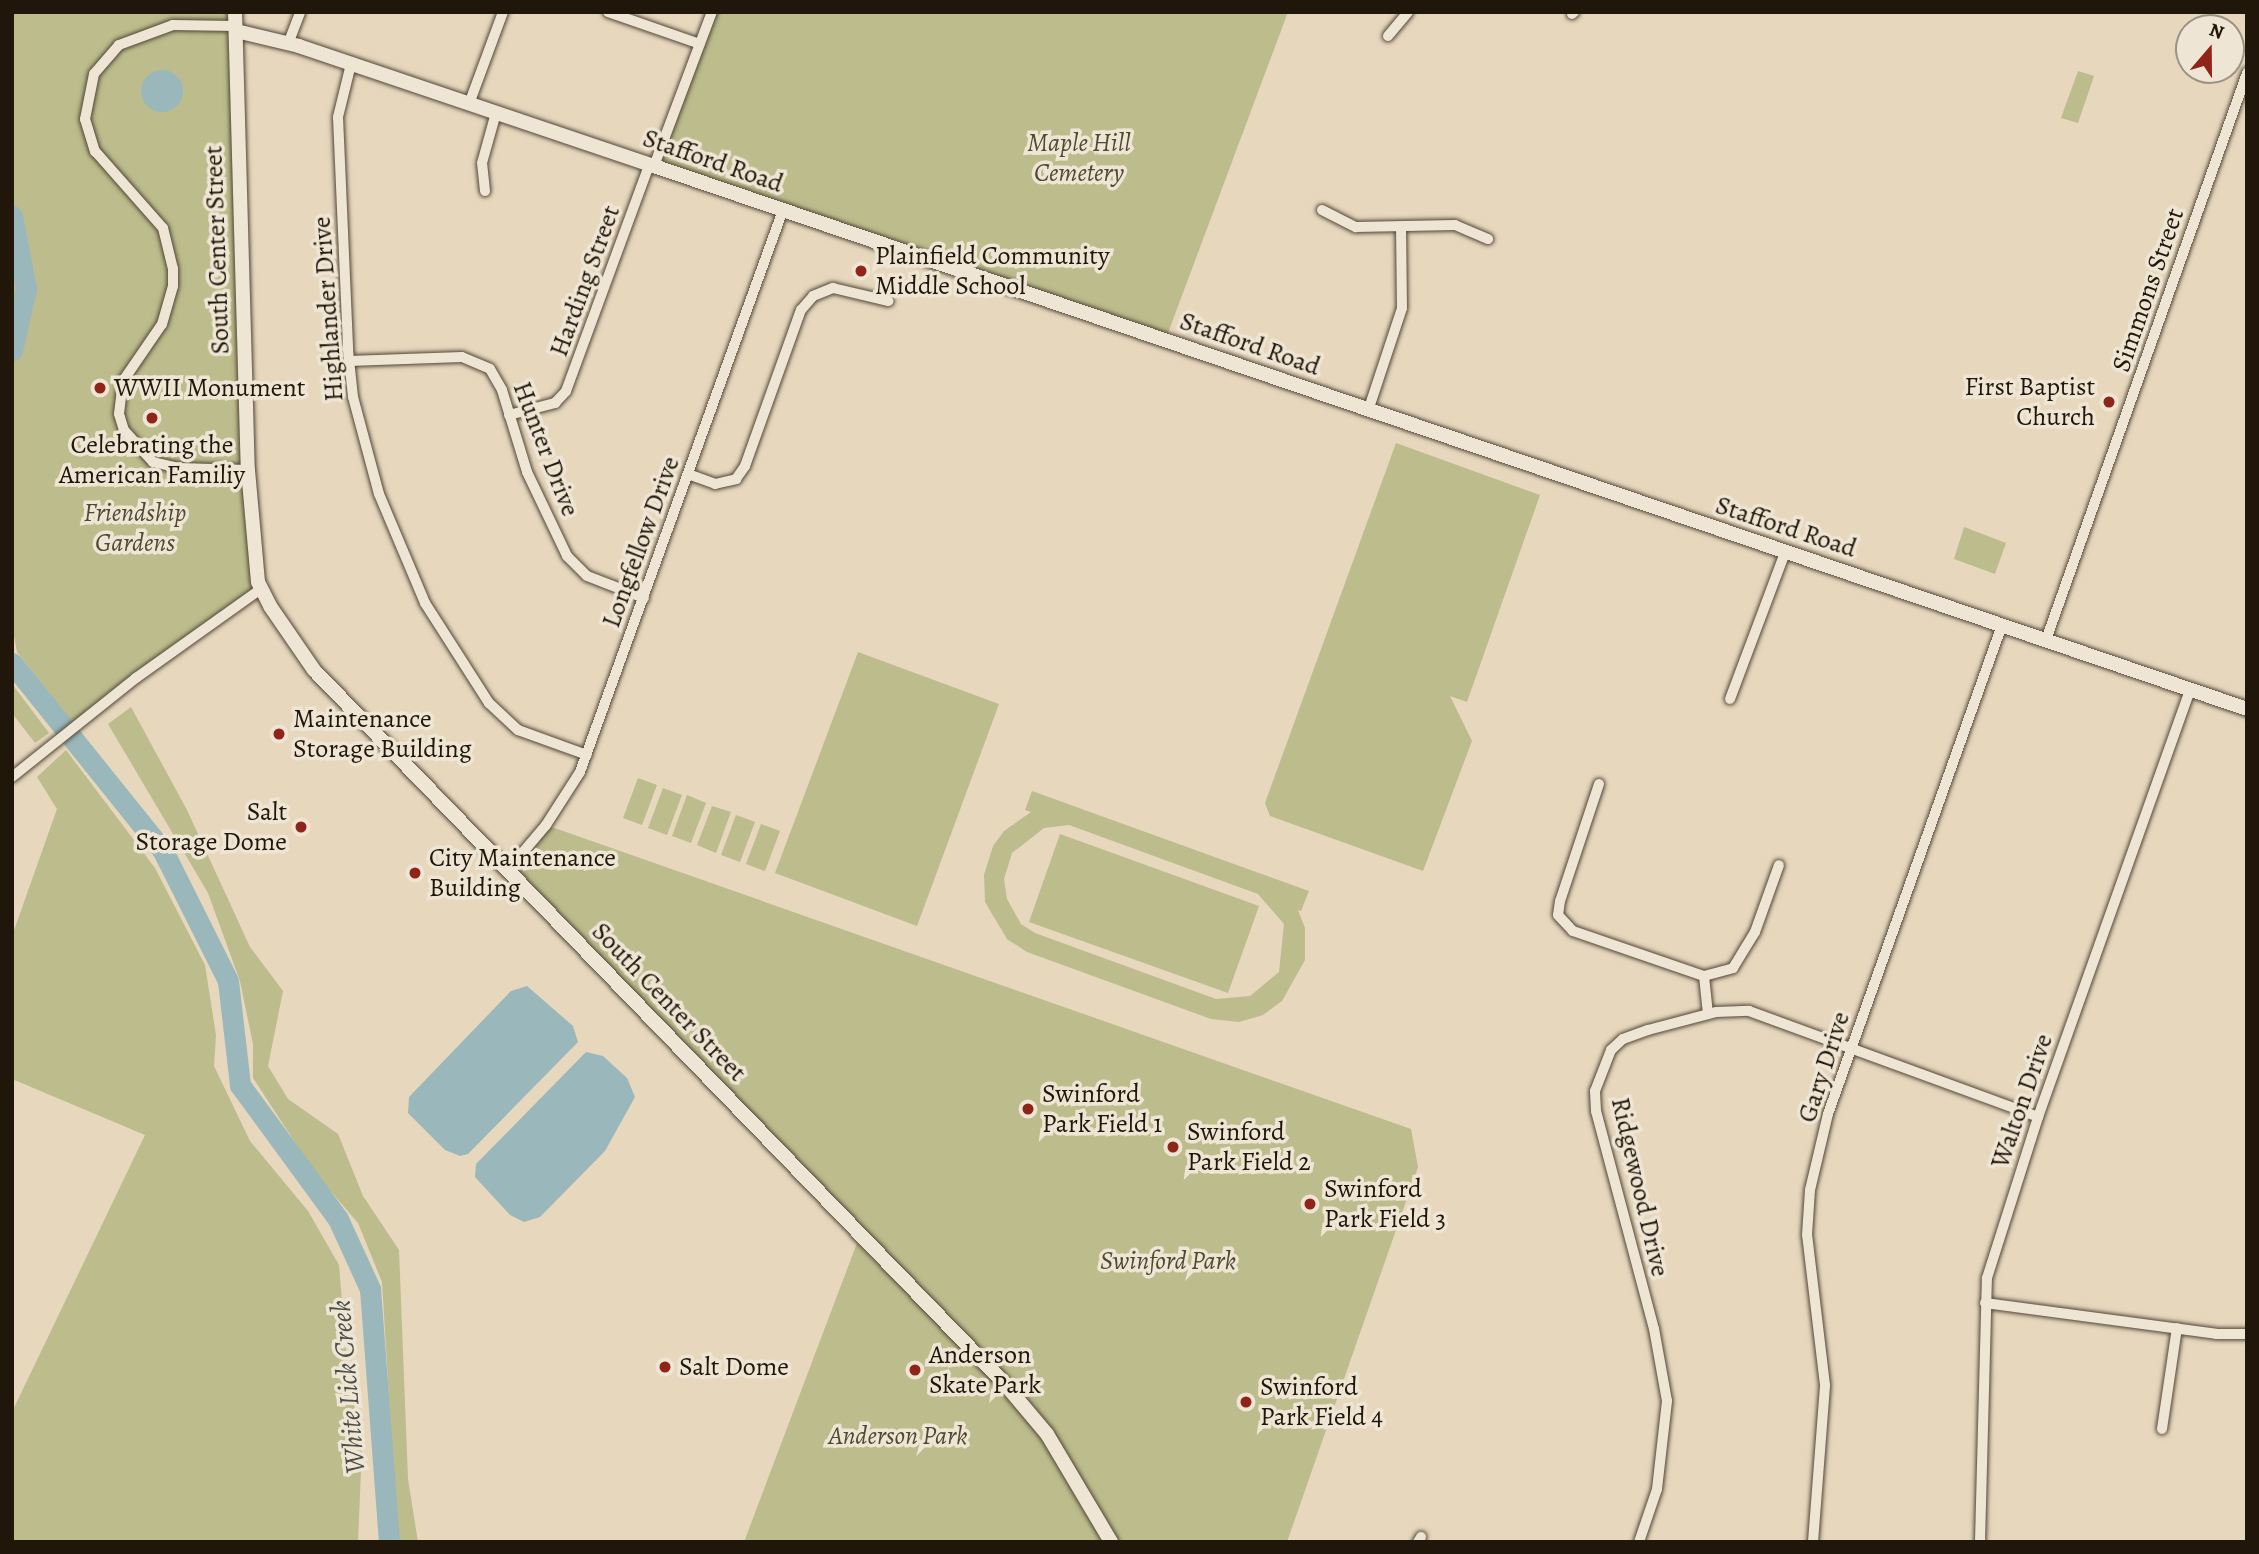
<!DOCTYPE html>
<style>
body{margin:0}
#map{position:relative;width:2259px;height:1554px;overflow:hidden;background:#e6d7bd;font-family:Alegreya,serif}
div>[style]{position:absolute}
.green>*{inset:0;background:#bcbc8c}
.water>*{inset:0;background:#9ab7bb}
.round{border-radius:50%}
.river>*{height:21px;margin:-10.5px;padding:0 10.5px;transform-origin:10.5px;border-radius:10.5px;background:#9ab7bb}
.roads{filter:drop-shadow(0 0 2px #524737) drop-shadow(0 0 2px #524737)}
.street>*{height:10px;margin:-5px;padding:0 5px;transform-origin:5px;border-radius:5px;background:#efe5d4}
.secondary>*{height:14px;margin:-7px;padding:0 7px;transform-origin:7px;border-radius:7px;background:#efe5d4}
.dots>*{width:19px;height:19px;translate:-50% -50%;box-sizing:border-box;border:4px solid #efe5d4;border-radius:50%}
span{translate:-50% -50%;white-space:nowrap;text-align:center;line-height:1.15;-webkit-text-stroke:7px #efe5d4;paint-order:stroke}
.park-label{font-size:26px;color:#4f4931;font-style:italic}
.street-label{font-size:26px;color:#20170a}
.poi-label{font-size:26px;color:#20170a}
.left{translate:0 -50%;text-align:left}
.right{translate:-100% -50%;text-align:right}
.water-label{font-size:28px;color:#4b4f48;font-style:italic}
.frame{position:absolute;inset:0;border:14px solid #20170a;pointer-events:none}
.north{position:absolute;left:2175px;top:14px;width:70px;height:70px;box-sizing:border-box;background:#efe5d4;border:2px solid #9c9383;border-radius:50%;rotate:20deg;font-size:19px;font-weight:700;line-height:28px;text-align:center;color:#20170a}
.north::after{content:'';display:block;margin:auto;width:24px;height:32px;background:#8f2418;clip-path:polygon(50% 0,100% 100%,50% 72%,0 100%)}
</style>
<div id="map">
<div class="green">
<i style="clip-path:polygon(12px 12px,229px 12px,236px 31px,261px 589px,76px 727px,17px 652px,12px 625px)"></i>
<i style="clip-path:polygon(711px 12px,1288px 12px,1165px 341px,654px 166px)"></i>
<i style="clip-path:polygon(2078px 71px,2094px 76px,2078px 123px,2061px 118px)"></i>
<i style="clip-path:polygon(1396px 443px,1540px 495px,1467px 702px,1450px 696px,1472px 741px,1423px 871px,1270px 816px,1265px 803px)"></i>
<i style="clip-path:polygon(1964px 527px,2006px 543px,1995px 574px,1954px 559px)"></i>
<i style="clip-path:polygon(858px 652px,999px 704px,917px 926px,775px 873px)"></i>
<i style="clip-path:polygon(12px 684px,49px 733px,35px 743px,12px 713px)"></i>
<i style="clip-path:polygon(131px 707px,187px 810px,250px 947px,283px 991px,268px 1066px,288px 1099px,338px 1134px,363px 1196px,399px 1250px,408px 1479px,418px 1542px,398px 1542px,397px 1531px,382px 1282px,358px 1223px,315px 1173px,253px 1078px,253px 1044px,240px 981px,208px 893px,108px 724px)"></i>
<i style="clip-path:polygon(66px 750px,155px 868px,205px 965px,216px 1035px,214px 1066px,250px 1141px,308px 1211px,339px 1265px,347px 1362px,362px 1446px,358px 1542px,12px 1542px,12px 1412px,145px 1135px,12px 1079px,12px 936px,57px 809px,37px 777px)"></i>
<i style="clip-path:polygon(638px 778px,657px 785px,642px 825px,623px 818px)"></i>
<i style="clip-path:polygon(663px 788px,682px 795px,667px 835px,648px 828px)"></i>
<i style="clip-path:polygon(evenodd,1032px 791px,1309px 891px,1301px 911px,1298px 910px,1305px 928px,1305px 960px,1282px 1001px,1263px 1015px,1239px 1022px,1211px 1019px,1027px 952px,1007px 939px,985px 902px,984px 875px,993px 846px,1004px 831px,1031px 812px,1025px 810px,1032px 791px,1069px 825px,1258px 894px,1284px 924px,1279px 972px,1250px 996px,1216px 999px,1035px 933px,1021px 924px,1007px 899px,1004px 879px,1012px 853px,1044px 828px,1069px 825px)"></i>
<i style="clip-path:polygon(687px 795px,706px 803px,691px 843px,672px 836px)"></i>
<i style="clip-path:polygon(712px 806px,731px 812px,716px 853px,697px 845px)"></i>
<i style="clip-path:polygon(736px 815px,755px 822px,740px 862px,721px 855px)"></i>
<i style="clip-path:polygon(761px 824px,780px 831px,765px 871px,746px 864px)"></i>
<i style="clip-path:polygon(546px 825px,1411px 1129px,1418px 1167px,1287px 1542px,744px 1542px,857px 1243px,1031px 1417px,507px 871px)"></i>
<i style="clip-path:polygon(1060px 834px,1259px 906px,1228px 993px,1029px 922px)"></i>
</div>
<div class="water">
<i class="round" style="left:141px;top:70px;width:42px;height:42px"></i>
<i style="clip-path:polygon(527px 986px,573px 1026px,578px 1042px,468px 1154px,460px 1156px,445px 1150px,408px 1113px,409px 1097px,511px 991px)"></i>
<i style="clip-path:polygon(586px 1052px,603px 1056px,627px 1078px,635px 1097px,605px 1151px,540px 1217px,524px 1222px,510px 1215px,475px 1177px,476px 1164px)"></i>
</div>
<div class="river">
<i style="left:12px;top:216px;width:74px;rotate:79.1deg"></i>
<i style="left:26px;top:289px;width:63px;rotate:102.9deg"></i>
<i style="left:12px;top:663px;width:241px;rotate:51.2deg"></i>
<i style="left:163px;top:851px;width:145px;rotate:63.4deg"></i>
<i style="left:228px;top:981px;width:105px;rotate:83.4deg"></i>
<i style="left:240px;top:1085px;width:166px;rotate:53.8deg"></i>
<i style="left:338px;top:1219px;width:77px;rotate:65.4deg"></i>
<i style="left:370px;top:1289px;width:254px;rotate:85.7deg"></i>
</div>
<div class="roads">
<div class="street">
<i style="left:608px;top:12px;width:97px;rotate:19.2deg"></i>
<i style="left:1572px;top:14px;width:3px;rotate:-45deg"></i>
<i style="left:235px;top:26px;width:62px;rotate:-179.1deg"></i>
<i style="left:173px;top:25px;width:58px;rotate:159.7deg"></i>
<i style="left:119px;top:45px;width:38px;rotate:131deg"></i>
<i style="left:94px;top:74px;width:46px;rotate:101.3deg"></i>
<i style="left:85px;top:119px;width:34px;rotate:73deg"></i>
<i style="left:95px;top:151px;width:103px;rotate:48.6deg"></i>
<i style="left:163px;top:228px;width:42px;rotate:76.3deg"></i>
<i style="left:173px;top:269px;width:17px;rotate:90deg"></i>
<i style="left:173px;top:286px;width:40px;rotate:106deg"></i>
<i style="left:162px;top:324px;width:69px;rotate:124.4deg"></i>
<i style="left:123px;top:381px;width:33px;rotate:97deg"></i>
<i style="left:119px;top:414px;width:17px;rotate:73deg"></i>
<i style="left:124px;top:430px;width:43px;rotate:47.8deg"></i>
<i style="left:153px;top:462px;width:26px;rotate:13deg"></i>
<i style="left:178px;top:468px;width:70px;rotate:1.6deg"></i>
<i style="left:1388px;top:36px;width:31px;rotate:-50deg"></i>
<i style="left:288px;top:44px;width:34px;rotate:-69deg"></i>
<i style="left:351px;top:64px;width:55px;rotate:103.8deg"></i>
<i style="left:338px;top:117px;width:233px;rotate:87.5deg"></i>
<i style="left:348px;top:350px;width:47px;rotate:83.9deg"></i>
<i style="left:353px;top:397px;width:100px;rotate:75deg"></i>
<i style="left:379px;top:494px;width:118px;rotate:67.1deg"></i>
<i style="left:425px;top:603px;width:119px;rotate:57.4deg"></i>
<i style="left:489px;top:703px;width:40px;rotate:43deg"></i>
<i style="left:518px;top:730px;width:73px;rotate:19.9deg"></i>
<i style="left:469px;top:104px;width:98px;rotate:-69.7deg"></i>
<i style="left:654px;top:166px;width:165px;rotate:-69.4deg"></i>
<i style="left:485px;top:191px;width:28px;rotate:-96deg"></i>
<i style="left:482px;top:163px;width:52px;rotate:-74.4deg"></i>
<i style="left:1322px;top:210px;width:38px;rotate:27deg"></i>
<i style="left:1356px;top:227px;width:99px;rotate:-1.2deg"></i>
<i style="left:1455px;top:225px;width:36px;rotate:23deg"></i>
<i style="left:349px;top:361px;width:113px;rotate:-2deg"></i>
<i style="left:462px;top:357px;width:30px;rotate:23deg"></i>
<i style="left:490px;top:369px;width:24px;rotate:60deg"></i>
<i style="left:502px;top:390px;width:86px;rotate:73deg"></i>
<i style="left:527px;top:472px;width:93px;rotate:64.5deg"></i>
<i style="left:567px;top:556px;width:28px;rotate:45deg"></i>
<i style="left:587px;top:576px;width:61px;rotate:21.1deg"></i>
<i style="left:1368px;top:411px;width:108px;rotate:-71.7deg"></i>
<i style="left:1402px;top:308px;width:80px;rotate:-90.7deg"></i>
<i style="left:509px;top:415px;width:48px;rotate:-14.6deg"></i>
<i style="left:555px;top:403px;width:16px;rotate:-47deg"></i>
<i style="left:566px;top:391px;width:241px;rotate:-69.8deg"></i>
<i style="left:688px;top:474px;width:29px;rotate:20deg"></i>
<i style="left:715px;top:484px;width:22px;rotate:-13deg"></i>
<i style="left:736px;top:479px;width:16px;rotate:-55deg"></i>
<i style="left:745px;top:466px;width:166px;rotate:-70.3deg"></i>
<i style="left:801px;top:310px;width:18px;rotate:-49deg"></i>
<i style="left:813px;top:296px;width:22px;rotate:-22deg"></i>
<i style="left:833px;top:288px;width:57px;rotate:13.3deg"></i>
<i style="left:2046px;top:640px;width:602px;rotate:-70.48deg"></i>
<i style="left:1730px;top:699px;width:156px;rotate:-69.4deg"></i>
<i style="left:12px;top:777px;width:159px;rotate:-38.6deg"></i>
<i style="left:136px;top:678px;width:153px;rotate:-35.5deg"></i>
<i style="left:1599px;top:784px;width:123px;rotate:108.4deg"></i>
<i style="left:1560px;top:901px;width:14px;rotate:98deg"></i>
<i style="left:1558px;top:915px;width:22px;rotate:47deg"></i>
<i style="left:1573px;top:931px;width:139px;rotate:19deg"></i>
<i style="left:1704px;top:976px;width:30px;rotate:-15deg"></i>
<i style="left:1733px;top:968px;width:42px;rotate:-58.6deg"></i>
<i style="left:1755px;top:932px;width:71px;rotate:-70.3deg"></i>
<i style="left:507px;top:871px;width:60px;rotate:-49.7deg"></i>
<i style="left:546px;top:825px;width:63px;rotate:-57.3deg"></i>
<i style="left:580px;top:772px;width:598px;rotate:-70.14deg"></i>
<i style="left:1704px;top:976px;width:38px;rotate:84deg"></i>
<i style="left:1985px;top:1303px;width:233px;rotate:7.6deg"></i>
<i style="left:2216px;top:1334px;width:31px"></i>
<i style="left:2162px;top:1429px;width:102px;rotate:-81.6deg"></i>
<i style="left:1418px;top:1542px;width:6px;rotate:-59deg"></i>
<i style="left:1639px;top:1542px;width:56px;rotate:-71.2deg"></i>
<i style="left:1657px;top:1489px;width:89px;rotate:-83.5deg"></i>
<i style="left:1667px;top:1401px;width:73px;rotate:-100.2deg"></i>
<i style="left:1654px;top:1329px;width:226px;rotate:-104.9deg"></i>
<i style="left:1596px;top:1111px;width:20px;rotate:-93deg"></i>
<i style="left:1595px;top:1091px;width:44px;rotate:-68.7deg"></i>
<i style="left:1611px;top:1050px;width:16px;rotate:-43deg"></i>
<i style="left:1623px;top:1039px;width:27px;rotate:-20deg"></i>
<i style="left:1648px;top:1030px;width:70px;rotate:-14.8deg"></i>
<i style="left:1716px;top:1012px;width:33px;rotate:-2deg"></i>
<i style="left:1749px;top:1011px;width:308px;rotate:20.1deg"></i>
<i style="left:1813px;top:1542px;width:157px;rotate:-85.6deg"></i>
<i style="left:1825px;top:1385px;width:151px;rotate:-96.8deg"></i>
<i style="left:1807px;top:1235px;width:45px;rotate:-86.2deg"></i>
<i style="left:1810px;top:1190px;width:78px;rotate:-76.7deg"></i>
<i style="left:1828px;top:1114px;width:519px;rotate:-70.41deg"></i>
<i style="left:1980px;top:1542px;width:264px;rotate:-88.5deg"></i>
<i style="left:1987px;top:1278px;width:169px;rotate:-72.4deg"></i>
<i style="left:2038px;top:1117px;width:453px;rotate:-70.4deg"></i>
</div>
<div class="secondary">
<i style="left:235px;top:12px;width:458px;rotate:88.4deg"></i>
<i style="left:248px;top:470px;width:112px;rotate:84.9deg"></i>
<i style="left:258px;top:582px;width:27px;rotate:63deg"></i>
<i style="left:270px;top:606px;width:78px;rotate:55.5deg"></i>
<i style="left:314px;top:670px;width:992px;rotate:45.94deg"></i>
<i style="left:1004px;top:1383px;width:67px;rotate:49.9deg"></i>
<i style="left:1047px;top:1434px;width:126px;rotate:59.3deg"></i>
<i style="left:236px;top:31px;width:65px;rotate:13.4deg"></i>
<i style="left:299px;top:46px;width:375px;rotate:18.7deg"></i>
<i style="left:654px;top:166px;width:1683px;rotate:18.82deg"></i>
</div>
</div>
<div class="dots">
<i style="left:861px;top:271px;background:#8f2418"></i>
<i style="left:100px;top:388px;background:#8f2418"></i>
<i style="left:2109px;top:402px;background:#8f2418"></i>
<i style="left:152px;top:418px;background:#8f2418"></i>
<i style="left:279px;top:734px;background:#8f2418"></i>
<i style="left:301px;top:827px;background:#8f2418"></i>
<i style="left:415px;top:873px;background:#8f2418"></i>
<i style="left:1028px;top:1109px;background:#8f2418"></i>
<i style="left:1173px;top:1147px;background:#8f2418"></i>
<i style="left:1310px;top:1204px;background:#8f2418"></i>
<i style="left:665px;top:1367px;background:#8f2418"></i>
<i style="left:915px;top:1370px;background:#8f2418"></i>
<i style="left:1246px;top:1402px;background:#8f2418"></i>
</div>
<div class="park-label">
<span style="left:1079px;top:158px">Maple Hill<br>Cemetery</span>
<span style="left:135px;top:528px">Friendship<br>Gardens</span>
<span style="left:1168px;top:1261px">Swinford Park</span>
<span style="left:898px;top:1436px">Anderson Park</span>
</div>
<div class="street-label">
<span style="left:713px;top:161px;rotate:19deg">Stafford Road</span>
<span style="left:217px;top:250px;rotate:-92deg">South Center Street</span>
<span style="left:585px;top:281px;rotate:-70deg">Harding Street</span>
<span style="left:2148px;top:290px;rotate:-71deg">Simmons Street</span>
<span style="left:328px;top:309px;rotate:-94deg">Highlander Drive</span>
<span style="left:1250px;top:344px;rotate:19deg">Stafford Road</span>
<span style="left:546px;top:449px;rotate:69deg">Hunter Drive</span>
<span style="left:1786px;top:527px;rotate:18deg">Stafford Road</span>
<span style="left:641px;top:542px;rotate:-70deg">Longfellow Drive</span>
<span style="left:669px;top:1002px;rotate:46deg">South Center Street</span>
<span style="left:1824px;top:1067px;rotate:-72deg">Gary Drive</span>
<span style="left:2022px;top:1101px;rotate:-71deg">Walton Drive</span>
<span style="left:1640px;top:1187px;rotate:77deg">Ridgewood Drive</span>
</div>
<div class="poi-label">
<span class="left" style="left:875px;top:271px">Plainfield Community<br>Middle School</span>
<span class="right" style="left:2095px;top:402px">First Baptist<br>Church</span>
<span class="left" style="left:114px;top:388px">WWII Monument</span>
<span style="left:152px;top:460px">Celebrating the<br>American Familiy</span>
<span class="left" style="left:293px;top:734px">Maintenance<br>Storage Building</span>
<span class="right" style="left:287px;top:827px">Salt<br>Storage Dome</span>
<span class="left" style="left:429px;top:873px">City Maintenance<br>Building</span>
<span class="left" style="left:1042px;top:1109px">Swinford<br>Park Field 1</span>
<span class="left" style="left:1187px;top:1147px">Swinford<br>Park Field 2</span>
<span class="left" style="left:1324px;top:1204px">Swinford<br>Park Field 3</span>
<span class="left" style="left:929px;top:1370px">Anderson<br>Skate Park</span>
<span class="left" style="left:679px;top:1367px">Salt Dome</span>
<span class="left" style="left:1260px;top:1402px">Swinford<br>Park Field 4</span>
</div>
<div class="water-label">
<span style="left:348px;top:1387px;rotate:-95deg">White Lick Creek</span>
</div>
<div class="frame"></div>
<div class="north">N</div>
</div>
